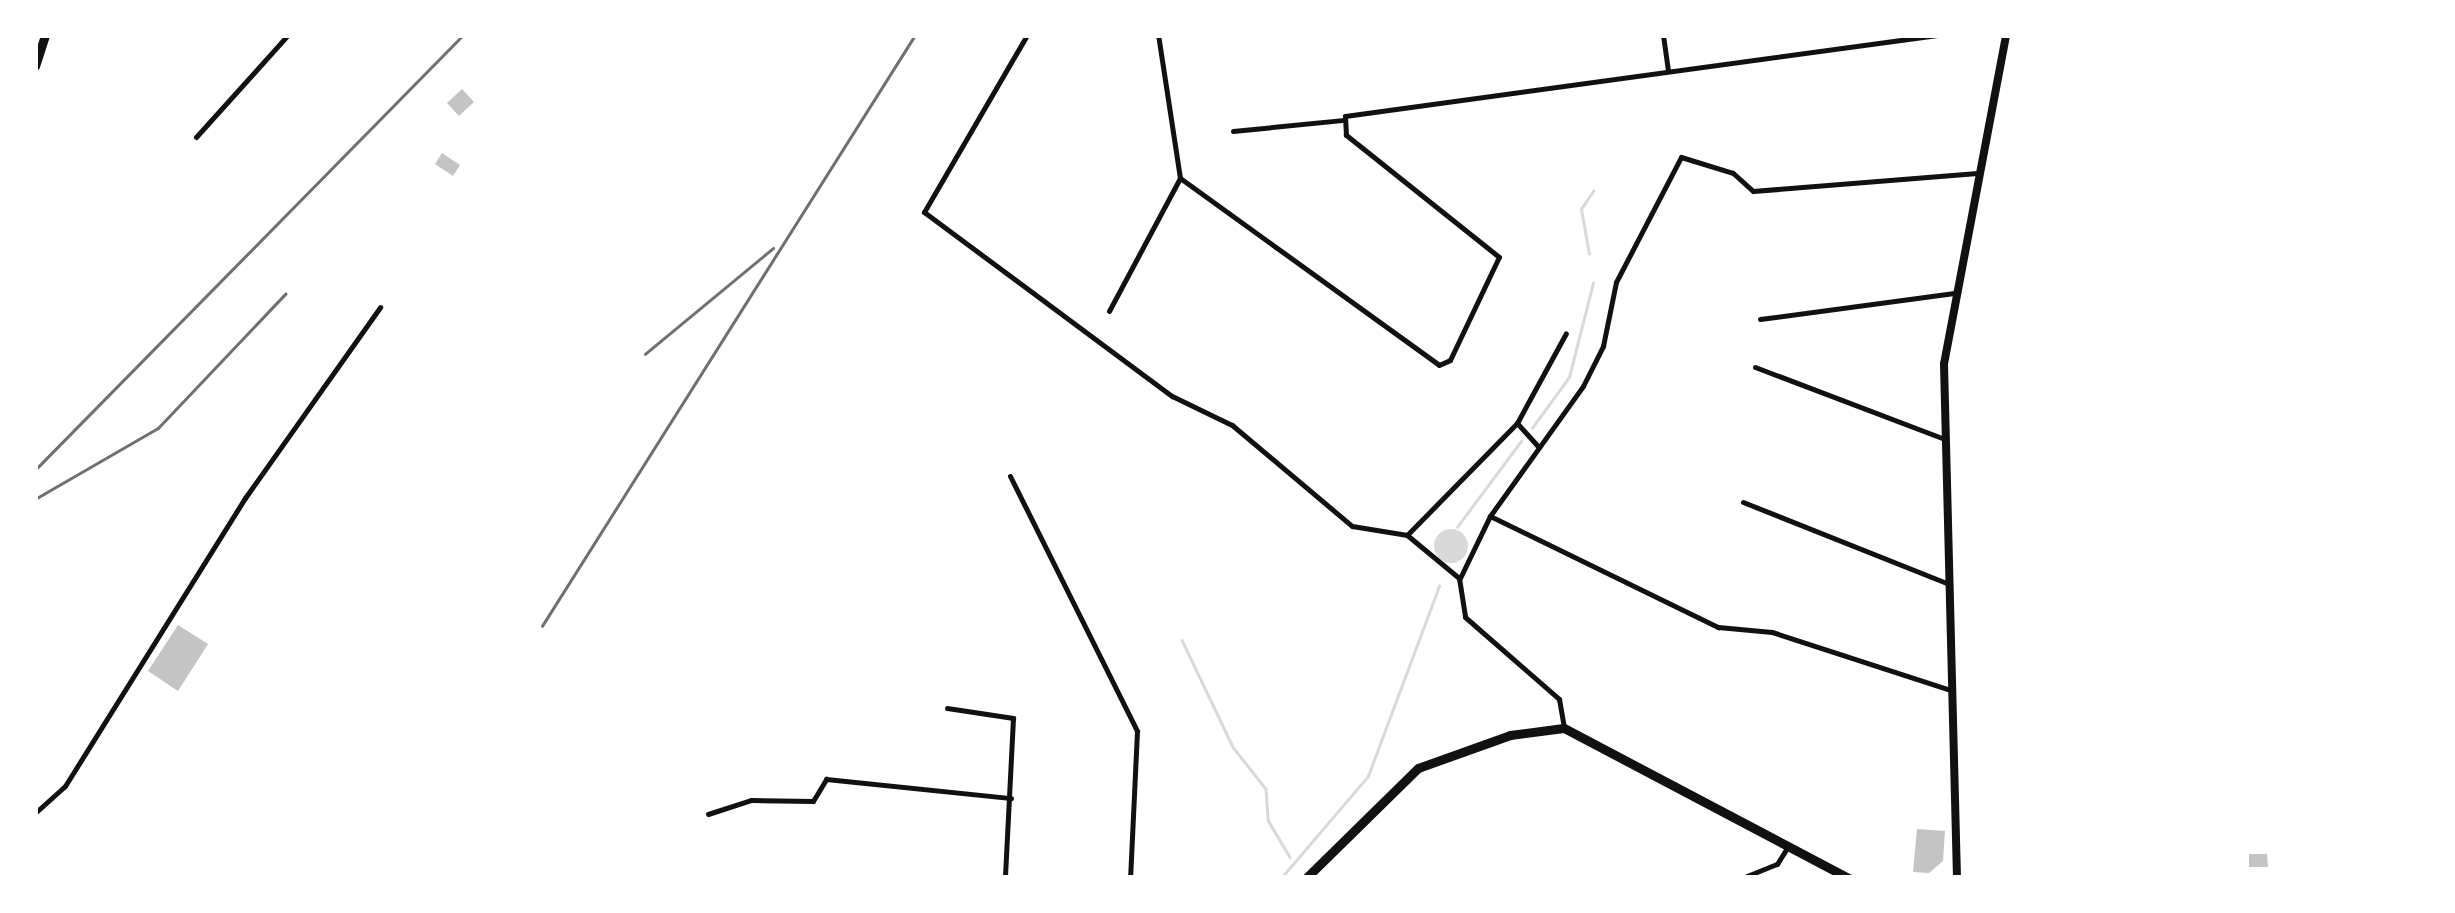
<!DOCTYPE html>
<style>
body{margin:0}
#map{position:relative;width:2455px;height:913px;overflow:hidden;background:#fff;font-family:"Roboto Condensed",sans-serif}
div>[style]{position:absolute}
.water>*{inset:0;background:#d9d9d9}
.round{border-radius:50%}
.stream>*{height:2.5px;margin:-1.25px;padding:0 1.25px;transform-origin:1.25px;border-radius:1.25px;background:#d9d9d9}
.building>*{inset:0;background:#c4c4c4}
.minor>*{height:5px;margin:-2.5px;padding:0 2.5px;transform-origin:2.5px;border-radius:2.5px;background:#111}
.tertiary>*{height:8px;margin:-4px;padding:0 4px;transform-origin:4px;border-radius:4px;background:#111}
.primary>*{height:9px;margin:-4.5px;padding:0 4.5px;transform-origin:4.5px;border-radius:4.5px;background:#111}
.trunk>*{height:9px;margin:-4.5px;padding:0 4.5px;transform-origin:4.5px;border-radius:4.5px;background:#111}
.rail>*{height:2.5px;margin:-1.25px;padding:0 1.25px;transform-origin:1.25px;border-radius:1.25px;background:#707070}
span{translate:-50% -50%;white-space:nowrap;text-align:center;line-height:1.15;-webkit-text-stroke:8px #fff;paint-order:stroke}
.frame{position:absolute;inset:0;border:38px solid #fff;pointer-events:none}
</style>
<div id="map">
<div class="water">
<i class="round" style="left:1434px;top:529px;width:34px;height:34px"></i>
</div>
<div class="stream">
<i style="left:1589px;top:254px;width:46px;rotate:-100.1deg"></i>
<i style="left:1581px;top:209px;width:22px;rotate:-56deg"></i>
<i style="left:1532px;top:428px;width:63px;rotate:-54deg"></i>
<i style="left:1569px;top:377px;width:97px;rotate:-75.7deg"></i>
<i style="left:1457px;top:527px;width:107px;rotate:-53.3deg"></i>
<i style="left:1182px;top:640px;width:119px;rotate:64.5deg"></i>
<i style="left:1233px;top:747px;width:53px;rotate:51.8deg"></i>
<i style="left:1266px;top:789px;width:31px;rotate:86deg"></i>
<i style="left:1268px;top:820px;width:43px;rotate:59.3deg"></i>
<i style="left:1281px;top:878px;width:134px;rotate:-49.5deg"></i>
<i style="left:1368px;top:776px;width:203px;rotate:-69.5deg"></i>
</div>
<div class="building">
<i style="clip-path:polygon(462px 89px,474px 102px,459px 116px,447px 103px)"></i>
<i style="clip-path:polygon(442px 153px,460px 165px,453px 176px,435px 164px)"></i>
<i style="clip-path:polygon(178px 625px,208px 644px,178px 691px,148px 671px)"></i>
<i style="clip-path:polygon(1917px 829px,1945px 831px,1943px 861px,1929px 873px,1913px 872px)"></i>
<i style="clip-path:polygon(2249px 854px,2267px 854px,2268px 867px,2249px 867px)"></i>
</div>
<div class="minor">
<i style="left:1027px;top:35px;width:205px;rotate:120.2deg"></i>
<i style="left:924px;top:212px;width:309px;rotate:36.6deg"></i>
<i style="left:1172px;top:396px;width:67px;rotate:25.8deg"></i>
<i style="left:1232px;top:425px;width:157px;rotate:40.1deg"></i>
<i style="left:1352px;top:526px;width:56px;rotate:9.3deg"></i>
<i style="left:1407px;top:535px;width:67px;rotate:39.6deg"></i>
<i style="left:1459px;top:578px;width:39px;rotate:81deg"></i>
<i style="left:1465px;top:617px;width:125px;rotate:41.1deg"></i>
<i style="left:1559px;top:699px;width:29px;rotate:80deg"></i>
<i style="left:1663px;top:35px;width:36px;rotate:82deg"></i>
<i style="left:1233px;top:131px;width:112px;rotate:-5.7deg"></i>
<i style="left:196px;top:137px;width:137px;rotate:-48deg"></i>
<i style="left:1180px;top:178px;width:319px;rotate:35.8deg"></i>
<i style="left:1439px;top:365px;width:12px;rotate:-24deg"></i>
<i style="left:1450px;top:360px;width:114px;rotate:-64.6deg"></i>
<i style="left:1499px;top:257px;width:196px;rotate:-141.4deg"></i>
<i style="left:1346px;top:135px;width:19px;rotate:-93deg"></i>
<i style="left:1345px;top:116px;width:598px;rotate:-7.79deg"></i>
<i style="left:1109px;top:311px;width:151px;rotate:-61.9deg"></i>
<i style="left:1180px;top:178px;width:145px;rotate:-98.7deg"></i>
<i style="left:1760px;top:319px;width:196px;rotate:-7.6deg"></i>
<i style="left:1755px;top:367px;width:200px;rotate:20.8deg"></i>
<i style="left:1517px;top:423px;width:31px;rotate:48deg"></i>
<i style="left:1010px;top:476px;width:285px;rotate:63.5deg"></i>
<i style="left:1137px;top:731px;width:147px;rotate:92.7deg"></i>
<i style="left:1743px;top:502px;width:219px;rotate:21.7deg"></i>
<i style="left:1490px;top:516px;width:254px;rotate:26deg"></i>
<i style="left:1718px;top:627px;width:54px;rotate:5.3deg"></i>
<i style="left:1772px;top:632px;width:188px;rotate:18deg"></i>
<i style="left:1407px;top:535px;width:157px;rotate:-45.5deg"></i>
<i style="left:1517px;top:423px;width:102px;rotate:-61.4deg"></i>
<i style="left:1460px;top:578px;width:69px;rotate:-64.2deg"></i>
<i style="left:1490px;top:516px;width:160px;rotate:-54.4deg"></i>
<i style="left:1583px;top:386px;width:45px;rotate:-63.4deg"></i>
<i style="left:1603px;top:346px;width:65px;rotate:-78.5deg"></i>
<i style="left:1616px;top:282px;width:141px;rotate:-62.5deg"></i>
<i style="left:1681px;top:157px;width:54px;rotate:17.1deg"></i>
<i style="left:1733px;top:173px;width:27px;rotate:42deg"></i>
<i style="left:1753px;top:191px;width:225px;rotate:-4.6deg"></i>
<i style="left:947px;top:708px;width:67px;rotate:8.6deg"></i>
<i style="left:1013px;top:718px;width:160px;rotate:92.9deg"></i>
<i style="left:35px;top:813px;width:40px;rotate:-42deg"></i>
<i style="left:65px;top:786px;width:340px;rotate:-58deg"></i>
<i style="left:245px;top:498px;width:234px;rotate:-54.7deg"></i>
<i style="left:708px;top:814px;width:45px;rotate:-18deg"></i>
<i style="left:751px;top:800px;width:62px;rotate:0.9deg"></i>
<i style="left:813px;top:801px;width:26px;rotate:-59deg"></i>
<i style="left:826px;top:779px;width:186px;rotate:5.9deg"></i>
<i style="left:1742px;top:878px;width:38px;rotate:-22deg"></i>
<i style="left:1777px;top:864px;width:19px;rotate:-58deg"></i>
</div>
<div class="tertiary">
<i style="left:1957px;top:878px;width:514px;rotate:-91.45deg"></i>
<i style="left:1944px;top:364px;width:335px;rotate:-79.3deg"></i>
</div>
<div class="primary">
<i style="left:1306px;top:878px;width:157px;rotate:-44.5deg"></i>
<i style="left:1418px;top:768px;width:98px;rotate:-19.7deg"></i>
<i style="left:1510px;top:735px;width:54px;rotate:-7.4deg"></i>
<i style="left:1564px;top:728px;width:322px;rotate:27.8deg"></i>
</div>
<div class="trunk">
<i style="left:35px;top:66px;width:33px;rotate:-72deg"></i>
</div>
<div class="rail">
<i style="left:645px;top:354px;width:166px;rotate:-39.6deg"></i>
<i style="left:35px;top:470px;width:610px;rotate:-45.46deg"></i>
<i style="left:35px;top:499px;width:142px;rotate:-30deg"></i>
<i style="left:158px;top:428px;width:185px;rotate:-46.5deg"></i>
<i style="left:542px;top:626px;width:699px;rotate:-57.74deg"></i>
</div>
<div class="frame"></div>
</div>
